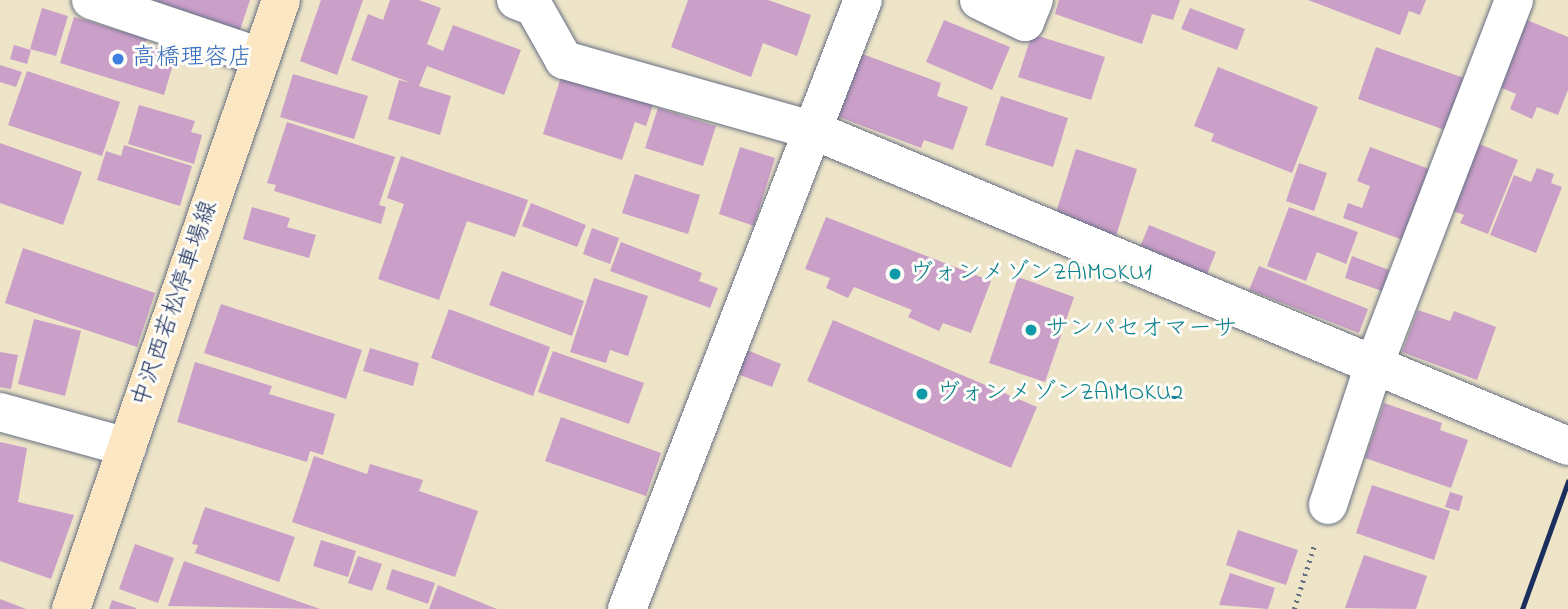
<!DOCTYPE html>
<meta charset="utf-8">
<style>
body{margin:0}
#map{position:relative;width:1568px;height:609px;overflow:hidden;background:#eee5c8;font-family:"Indie Flower","Klee One",sans-serif}
div>[style]{position:absolute}
.building>*{inset:0;background:#ca9fc8}
.path>*{height:4.5px;margin-top:-2.25px;transform-origin:0;background:repeating-linear-gradient(90deg,#656f83 0 2px,transparent 0 7px)}
.roads{filter:drop-shadow(0 0 2px #656f83) drop-shadow(0 0 2px #656f83)}
.street>*{height:38px;margin:-19px;padding:0 19px;transform-origin:19px;border-radius:19px;background:#fff}
.secondary>*{height:38px;margin:-19px;padding:0 19px;transform-origin:19px;border-radius:19px;background:#fbe7c3}
.rail>*{height:5px;margin:-2.5px;padding:0 2.5px;transform-origin:2.5px;border-radius:2.5px;background:#1b2f5e}
.dots>*{width:19px;height:19px;translate:-50% -50%;box-sizing:border-box;border:4px solid #fdfcf7;border-radius:50%}
span{translate:-50% -50%;white-space:nowrap;text-align:center;line-height:1.15;-webkit-text-stroke:6px #fdfcf7;paint-order:stroke}
.shop-label{font-size:24px;color:#366cbe}
.left{translate:0 -50%;text-align:left}
.culture-label{font-size:24px;color:#0d838f}
.street-label{font-size:24px;color:#1b2f5e}
</style>
<div id="map">
<div class="building">
<i style="clip-path:polygon(152px 0,250px 0,240px 30px)"></i>
<i style="clip-path:polygon(321px 0,363px 0,337px 75px,300px 61px)"></i>
<i style="clip-path:polygon(390px 0,419px 0,441px 8px,427px 44px,443px 51px,453px 25px,521px 50px,504px 95px,427px 66px,419px 86px,451px 96px,440px 135px,388px 119px,399px 80px,411px 83px,351px 60px,368px 14px,383px 20px)"></i>
<i style="clip-path:polygon(688px 0,768px 0,811px 15px,797px 56px,763px 43px,751px 77px,671px 47px)"></i>
<i style="clip-path:polygon(1059px 0,1180px 0,1173px 20px,1152px 14px,1142px 44px,1055px 14px)"></i>
<i style="clip-path:polygon(1308px 0,1426px 0,1420px 15px,1409px 11px,1400px 35px)"></i>
<i style="clip-path:polygon(42px 8px,68px 16px,56px 56px,30px 49px)"></i>
<i style="clip-path:polygon(1190px 8px,1245px 29px,1237px 50px,1181px 29px)"></i>
<i style="clip-path:polygon(74px 17px,147px 39px,145px 44px,176px 54px,164px 95px,60px 63px)"></i>
<i style="clip-path:polygon(1522px 18px,1568px 37px,1568px 90px,1558px 115px,1537px 107px,1532px 119px,1510px 109px,1516px 94px,1495px 85px)"></i>
<i style="clip-path:polygon(944px 20px,1010px 47px,992px 90px,926px 62px)"></i>
<i style="clip-path:polygon(1032px 34px,1105px 57px,1091px 100px,1018px 77px)"></i>
<i style="clip-path:polygon(14px 45px,31px 50px,27px 64px,10px 59px)"></i>
<i style="clip-path:polygon(1376px 47px,1464px 78px,1445px 130px,1358px 99px)"></i>
<i style="clip-path:polygon(857px 52px,941px 83px,937px 96px,968px 107px,953px 150px,924px 140px,921px 148px,834px 115px)"></i>
<i style="clip-path:polygon(0 65px,22px 72px,16px 87px,0 82px)"></i>
<i style="clip-path:polygon(1218px 67px,1318px 107px,1292px 173px,1211px 141px,1214px 134px,1194px 126px)"></i>
<i style="clip-path:polygon(27px 71px,120px 102px,102px 156px,8px 125px)"></i>
<i style="clip-path:polygon(293px 74px,368px 96px,354px 139px,280px 117px)"></i>
<i style="clip-path:polygon(562px 74px,653px 105px,646px 126px,635px 122px,622px 160px,543px 134px)"></i>
<i style="clip-path:polygon(1001px 96px,1068px 118px,1053px 167px,985px 145px)"></i>
<i style="clip-path:polygon(139px 105px,195px 121px,191px 132px,202px 135px,194px 164px,128px 144px)"></i>
<i style="clip-path:polygon(658px 108px,716px 126px,703px 166px,645px 148px)"></i>
<i style="clip-path:polygon(287px 122px,395px 157px,379px 205px,386px 207px,381px 224px,274px 191px,276px 185px,267px 183px)"></i>
<i style="clip-path:polygon(0 143px,82px 172px,63px 225px,0 203px)"></i>
<i style="clip-path:polygon(1477px 143px,1518px 160px,1488px 234px,1460px 223px,1464px 215px,1451px 210px)"></i>
<i style="clip-path:polygon(124px 145px,192px 166px,180px 206px,97px 180px,106px 151px,121px 156px)"></i>
<i style="clip-path:polygon(740px 147px,775px 158px,754px 226px,719px 214px)"></i>
<i style="clip-path:polygon(1370px 147px,1429px 169px,1403px 240px,1343px 218px,1348px 203px,1362px 208px,1370px 186px,1357px 181px)"></i>
<i style="clip-path:polygon(1076px 149px,1137px 169px,1115px 239px,1054px 219px)"></i>
<i style="clip-path:polygon(401px 156px,528px 200px,515px 237px,467px 221px,439px 300px,378px 279px,404px 204px,387px 198px)"></i>
<i style="clip-path:polygon(1299px 163px,1327px 173px,1314px 211px,1286px 201px)"></i>
<i style="clip-path:polygon(1537px 168px,1554px 174px,1551px 183px,1562px 187px,1536px 253px,1490px 235px,1514px 175px,1531px 182px)"></i>
<i style="clip-path:polygon(635px 174px,700px 195px,688px 234px,622px 213px)"></i>
<i style="clip-path:polygon(531px 203px,586px 225px,577px 247px,522px 226px)"></i>
<i style="clip-path:polygon(252px 207px,290px 218px,287px 227px,316px 235px,309px 258px,243px 239px)"></i>
<i style="clip-path:polygon(1289px 207px,1358px 232px,1346px 264px,1317px 252px,1306px 281px,1267px 266px)"></i>
<i style="clip-path:polygon(826px 217px,991px 281px,971px 333px,943px 323px,939px 331px,908px 317px,912px 310px,854px 287px,848px 298px,826px 288px,830px 278px,805px 269px)"></i>
<i style="clip-path:polygon(1149px 225px,1216px 252px,1205px 279px,1138px 252px)"></i>
<i style="clip-path:polygon(592px 228px,619px 238px,610px 264px,583px 254px)"></i>
<i style="clip-path:polygon(621px 242px,702px 273px,699px 281px,718px 288px,710px 308px,610px 271px)"></i>
<i style="clip-path:polygon(23px 248px,155px 293px,137px 347px,5px 303px)"></i>
<i style="clip-path:polygon(1352px 256px,1389px 270px,1382px 291px,1345px 278px)"></i>
<i style="clip-path:polygon(1259px 266px,1368px 309px,1359px 333px,1249px 290px)"></i>
<i style="clip-path:polygon(502px 271px,584px 301px,572px 336px,489px 305px)"></i>
<i style="clip-path:polygon(1018px 277px,1074px 297px,1045px 382px,989px 363px)"></i>
<i style="clip-path:polygon(594px 278px,648px 296px,628px 356px,610px 350px,606px 363px,570px 352px)"></i>
<i style="clip-path:polygon(221px 304px,362px 350px,346px 399px,204px 353px)"></i>
<i style="clip-path:polygon(449px 309px,550px 347px,533px 396px,431px 358px)"></i>
<i style="clip-path:polygon(1418px 310px,1450px 321px,1454px 311px,1496px 327px,1477px 380px,1402px 352px)"></i>
<i style="clip-path:polygon(34px 319px,81px 331px,65px 396px,18px 384px)"></i>
<i style="clip-path:polygon(833px 320px,1037px 407px,1011px 468px,807px 381px)"></i>
<i style="clip-path:polygon(370px 348px,419px 363px,413px 386px,363px 371px)"></i>
<i style="clip-path:polygon(742px 348px,781px 364px,772px 387px,732px 372px)"></i>
<i style="clip-path:polygon(553px 351px,644px 383px,629px 424px,538px 392px)"></i>
<i style="clip-path:polygon(0 352px,18px 355px,11px 389px,0 387px)"></i>
<i style="clip-path:polygon(195px 362px,272px 386px,269px 394px,335px 414px,323px 455px,310px 451px,307px 462px,177px 422px)"></i>
<i style="clip-path:polygon(1384px 403px,1442px 423px,1440px 430px,1468px 440px,1451px 488px,1365px 458px)"></i>
<i style="clip-path:polygon(561px 417px,661px 453px,646px 496px,545px 461px)"></i>
<i style="clip-path:polygon(0 442px,27px 448px,18px 502px,74px 515px,51px 579px,0 561px)"></i>
<i style="clip-path:polygon(314px 456px,367px 474px,370px 464px,423px 480px,419px 491px,478px 511px,455px 577px,292px 522px)"></i>
<i style="clip-path:polygon(1372px 485px,1450px 511px,1434px 560px,1356px 533px)"></i>
<i style="clip-path:polygon(1450px 492px,1463px 496px,1459px 511px,1445px 507px)"></i>
<i style="clip-path:polygon(205px 507px,295px 537px,279px 582px,195px 553px,198px 545px,192px 544px)"></i>
<i style="clip-path:polygon(1238px 530px,1298px 550px,1286px 585px,1226px 565px)"></i>
<i style="clip-path:polygon(321px 540px,356px 551px,348px 577px,313px 566px)"></i>
<i style="clip-path:polygon(135px 544px,174px 558px,158px 603px,119px 589px)"></i>
<i style="clip-path:polygon(1364px 555px,1427px 576px,1416px 609px,1345px 608px)"></i>
<i style="clip-path:polygon(358px 556px,382px 564px,372px 591px,348px 583px)"></i>
<i style="clip-path:polygon(184px 561px,320px 609px,168px 606px)"></i>
<i style="clip-path:polygon(392px 569px,435px 583px,428px 604px,386px 589px)"></i>
<i style="clip-path:polygon(1230px 573px,1275px 588px,1268px 609px,1219px 605px)"></i>
<i style="clip-path:polygon(438px 585px,497px 609px,429px 609px)"></i>
<i style="clip-path:polygon(0 599px,26px 609px,0 609px)"></i>
<i style="clip-path:polygon(112px 600px,136px 608px,136px 609px,109px 609px)"></i>
</div>
<div class="path">
<i style="left:1294px;top:609px;width:66px;rotate:-72.4deg"></i>
</div>
<div class="roads">
<div class="street">
<i style="left:91px;top:0;width:178px;rotate:18.6deg"></i>
<i style="left:516px;top:0;width:19px;rotate:21deg"></i>
<i style="left:534px;top:7px;width:61px;rotate:60.5deg"></i>
<i style="left:564px;top:60px;width:261px;rotate:15.8deg"></i>
<i style="left:815px;top:131px;width:816px;rotate:22.7deg"></i>
<i style="left:979px;top:0;width:51px;rotate:25.6deg"></i>
<i style="left:1025px;top:22px;width:24px;rotate:-68deg"></i>
<i style="left:0;top:412px;width:132px;rotate:15.4deg"></i>
<i style="left:1328px;top:505px;width:147px;rotate:-71.8deg"></i>
<i style="left:1374px;top:365px;width:391px;rotate:-69deg"></i>
<i style="left:627px;top:609px;width:653px;rotate:-68.82deg"></i>
</div>
<div class="secondary">
<i style="left:71px;top:609px;width:644px;rotate:-70.97deg"></i>
</div>
</div>
<div class="rail">
<i style="left:1522px;top:609px;width:136px;rotate:-70.2deg"></i>
</div>
<div class="dots">
<i style="left:118px;top:59px;background:#3f7fe0"></i>
<i style="left:895px;top:274px;background:#0f9aa8"></i>
<i style="left:1031px;top:330px;background:#0f9aa8"></i>
<i style="left:922px;top:394px;background:#0f9aa8"></i>
</div>
<div class="shop-label">
<span class="left" style="left:132px;top:59px">高橋理容店</span>
</div>
<div class="culture-label">
<span class="left" style="left:909px;top:274px">ヴォンメゾンZAIMOKU1</span>
<span class="left" style="left:1045px;top:330px">サンパセオマーサ</span>
<span class="left" style="left:936px;top:394px">ヴォンメゾンZAIMOKU2</span>
</div>
<div class="street-label">
<span style="left:176px;top:304px;rotate:-71deg">中沢西若松停車場線</span>
</div>
</div>
